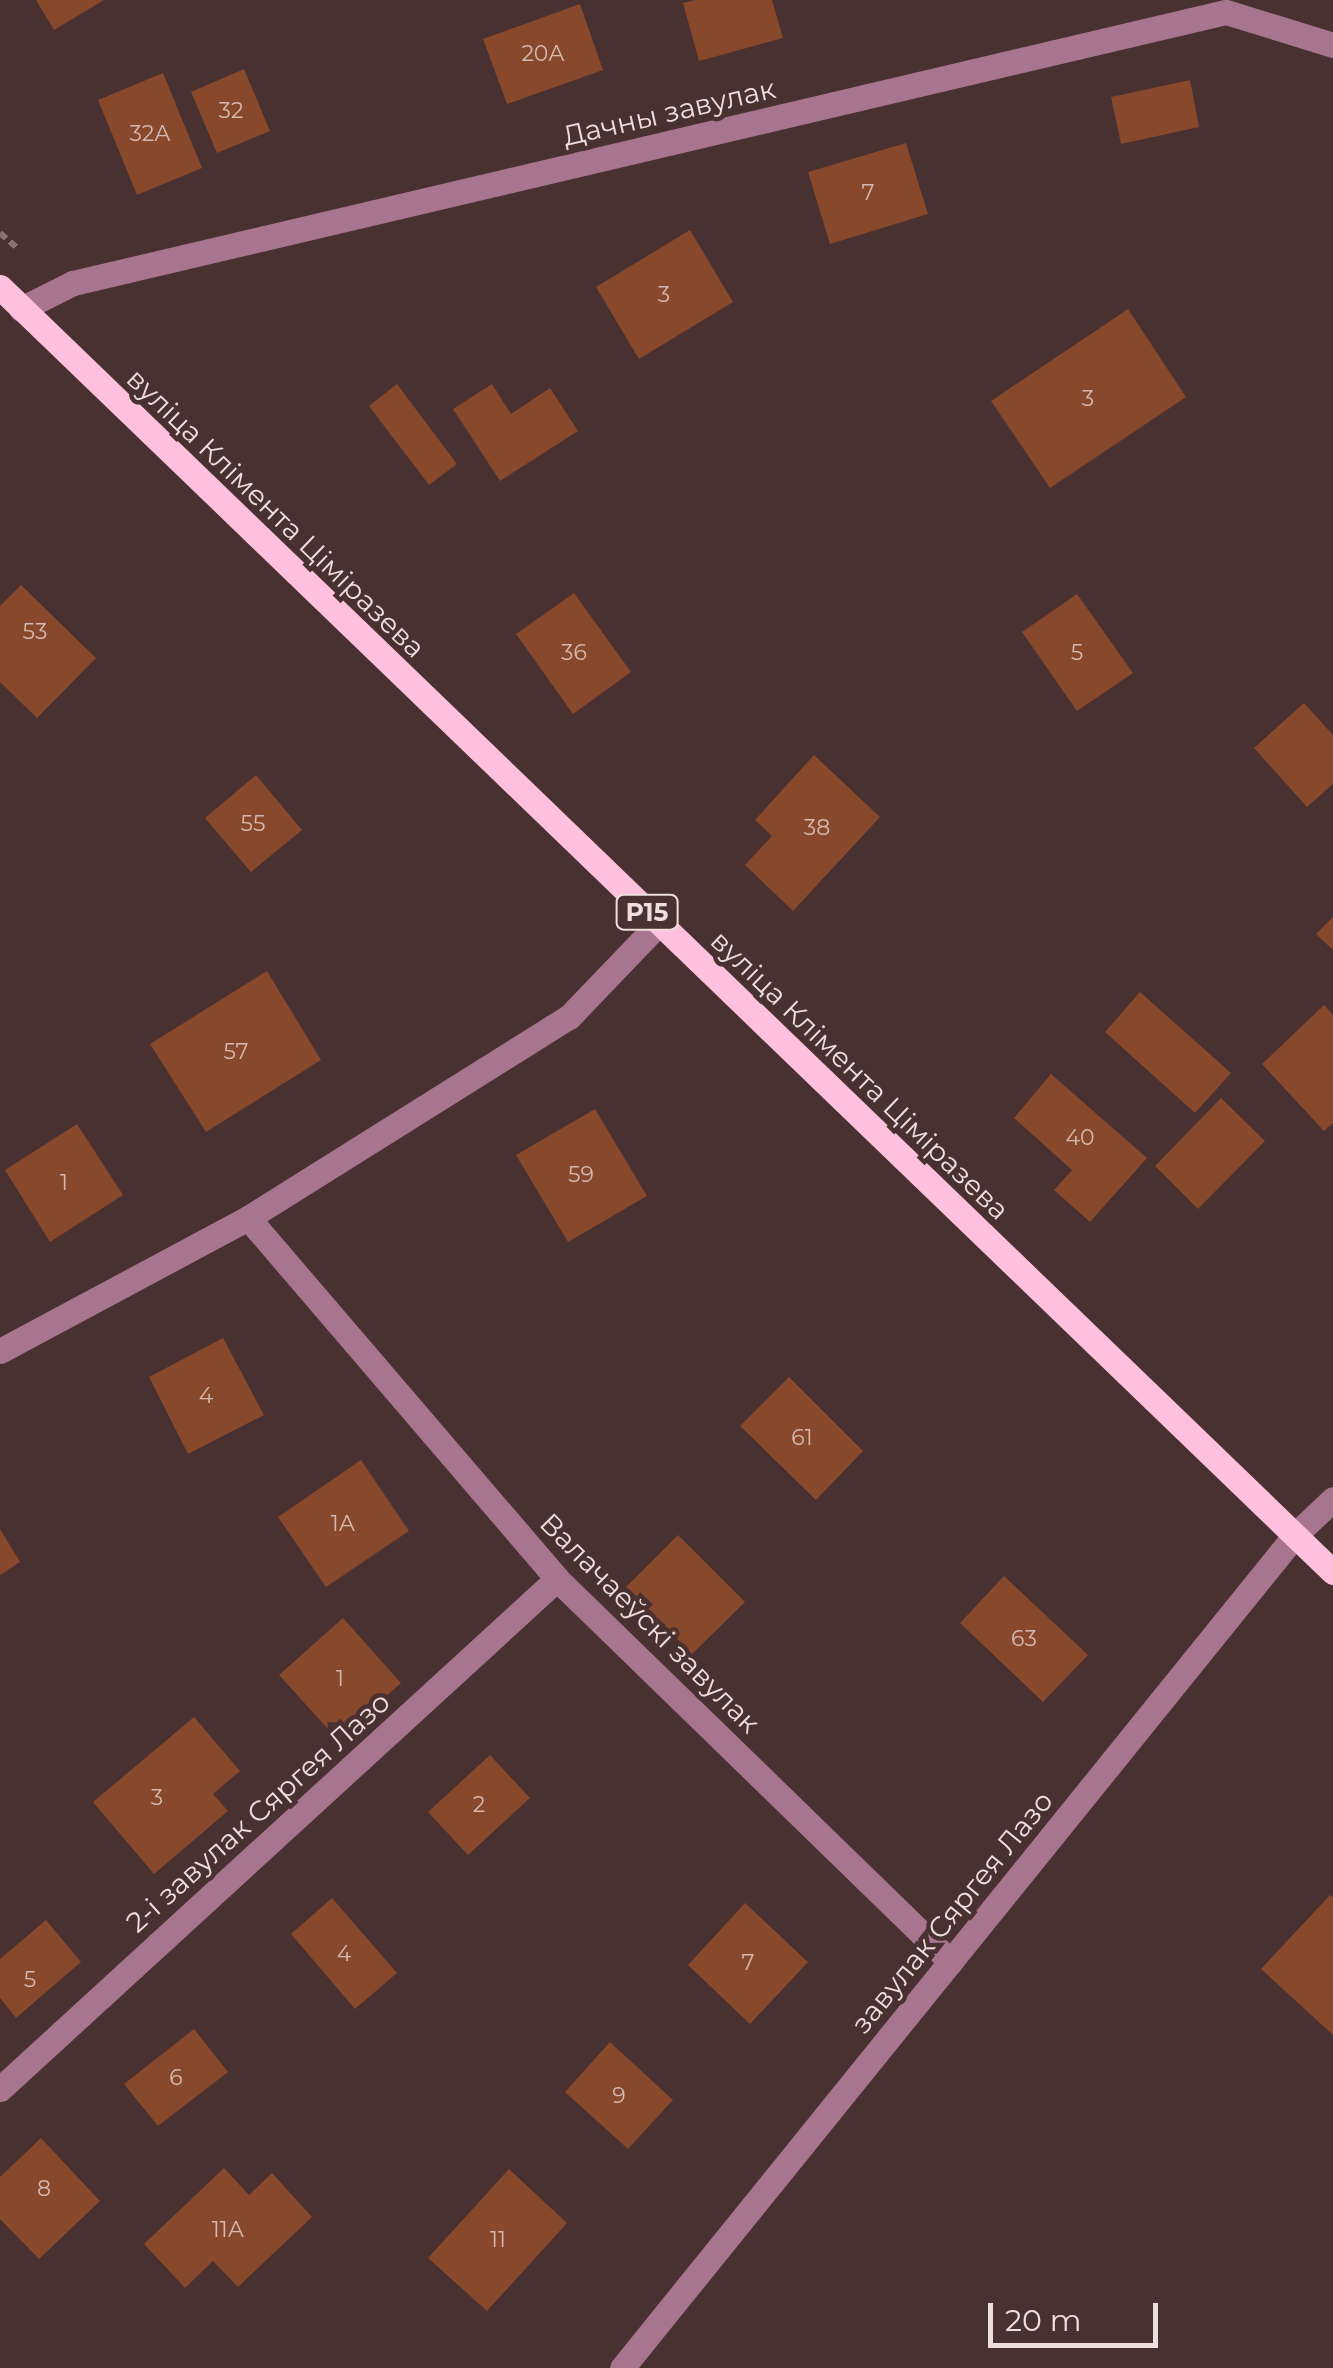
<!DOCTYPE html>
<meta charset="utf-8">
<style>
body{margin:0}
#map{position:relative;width:1333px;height:2368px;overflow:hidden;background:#493031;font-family:Montserrat,sans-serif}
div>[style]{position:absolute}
.building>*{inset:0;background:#87482b}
.path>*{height:6px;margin-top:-3px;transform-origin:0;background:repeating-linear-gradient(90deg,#897373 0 8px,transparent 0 13px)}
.minor>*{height:25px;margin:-12.5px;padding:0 12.5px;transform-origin:12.5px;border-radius:12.5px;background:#a7758d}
.major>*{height:25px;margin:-12.5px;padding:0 12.5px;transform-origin:12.5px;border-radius:12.5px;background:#fec0dd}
span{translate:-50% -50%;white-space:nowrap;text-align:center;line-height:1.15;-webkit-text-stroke:9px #493031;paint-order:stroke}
.number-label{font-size:22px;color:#d5b8b1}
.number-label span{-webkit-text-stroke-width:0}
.shield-label span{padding:2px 8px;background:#493031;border:2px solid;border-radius:8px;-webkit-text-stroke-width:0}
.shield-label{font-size:25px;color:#efdede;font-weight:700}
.street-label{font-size:28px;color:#efdede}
.scale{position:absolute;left:988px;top:2303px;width:170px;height:45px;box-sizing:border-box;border:5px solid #efdede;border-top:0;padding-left:12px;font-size:30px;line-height:35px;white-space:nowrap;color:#efdede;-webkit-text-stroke:8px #493031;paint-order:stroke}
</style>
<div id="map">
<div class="building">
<i style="clip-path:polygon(36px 0,104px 0,54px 30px)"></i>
<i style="clip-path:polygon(695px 0,772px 0,783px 38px,699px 61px,683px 3px)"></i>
<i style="clip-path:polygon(580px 4px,603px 70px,507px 104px,483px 39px)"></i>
<i style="clip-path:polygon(244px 69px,270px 131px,217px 153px,191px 92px)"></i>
<i style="clip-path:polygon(163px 73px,202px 168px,137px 195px,98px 100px)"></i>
<i style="clip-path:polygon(1190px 80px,1199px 127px,1121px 144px,1111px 97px)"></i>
<i style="clip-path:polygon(906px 143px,928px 214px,830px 244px,808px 172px)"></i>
<i style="clip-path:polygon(690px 230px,733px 302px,639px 359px,596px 287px)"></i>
<i style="clip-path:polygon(1128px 309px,1186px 397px,1050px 488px,991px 401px)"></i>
<i style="clip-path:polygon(397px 384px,457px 464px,429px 485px,369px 406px)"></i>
<i style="clip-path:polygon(492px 384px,511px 414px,550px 388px,578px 431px,500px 481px,453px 409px)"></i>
<i style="clip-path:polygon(21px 585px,96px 658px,37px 718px,0 682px,0 606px)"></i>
<i style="clip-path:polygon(574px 593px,631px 672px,573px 714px,516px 634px)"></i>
<i style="clip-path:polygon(1077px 594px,1133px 673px,1077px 711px,1022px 632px)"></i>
<i style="clip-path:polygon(1304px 703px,1333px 735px,1333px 784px,1307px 807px,1254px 748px)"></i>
<i style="clip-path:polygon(814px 755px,880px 817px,793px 911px,745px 865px,772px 836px,755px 820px)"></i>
<i style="clip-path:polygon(256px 775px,302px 830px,251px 872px,205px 818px)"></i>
<i style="clip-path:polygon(1333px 917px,1333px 950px,1316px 934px)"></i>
<i style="clip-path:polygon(267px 971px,321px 1060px,206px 1132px,150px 1044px)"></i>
<i style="clip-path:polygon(1140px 992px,1231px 1073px,1195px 1113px,1105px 1032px)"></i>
<i style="clip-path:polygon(1324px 1005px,1333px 1015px,1333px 1123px,1324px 1131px,1262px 1064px)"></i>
<i style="clip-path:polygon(1051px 1074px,1147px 1158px,1090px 1222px,1054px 1190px,1072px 1170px,1014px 1118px)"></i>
<i style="clip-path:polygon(1221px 1098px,1265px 1141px,1198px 1209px,1155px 1166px)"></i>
<i style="clip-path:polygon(595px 1109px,647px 1196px,568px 1242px,516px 1155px)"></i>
<i style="clip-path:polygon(77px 1124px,123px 1195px,50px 1242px,5px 1170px)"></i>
<i style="clip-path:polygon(223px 1338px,264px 1415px,188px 1454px,149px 1377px)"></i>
<i style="clip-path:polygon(789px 1377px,863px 1451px,816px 1500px,740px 1426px)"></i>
<i style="clip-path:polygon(361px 1460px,409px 1531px,326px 1587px,278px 1517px)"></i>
<i style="clip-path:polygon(0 1529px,20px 1562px,0 1575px)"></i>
<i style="clip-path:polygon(678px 1535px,745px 1602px,692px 1654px,626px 1587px)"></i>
<i style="clip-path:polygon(1004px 1576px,1088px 1655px,1043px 1702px,960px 1623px)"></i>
<i style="clip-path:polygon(343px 1618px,401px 1683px,337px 1739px,279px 1675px)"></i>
<i style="clip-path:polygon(194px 1717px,240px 1771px,213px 1794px,228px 1811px,154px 1874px,93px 1802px)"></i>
<i style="clip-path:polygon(490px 1755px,530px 1798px,468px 1855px,428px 1812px)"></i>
<i style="clip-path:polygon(1330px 1895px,1333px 1897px,1333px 2035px,1261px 1969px)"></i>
<i style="clip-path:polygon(332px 1898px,397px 1973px,355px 2009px,291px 1934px)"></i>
<i style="clip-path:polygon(745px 1903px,808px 1962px,750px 2024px,688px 1965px)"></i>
<i style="clip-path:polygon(46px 1920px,81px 1962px,16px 2018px,0 1998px,0 1959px)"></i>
<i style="clip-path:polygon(194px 2029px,228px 2072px,158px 2126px,124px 2084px)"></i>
<i style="clip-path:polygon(610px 2042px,673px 2100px,628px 2149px,565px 2092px)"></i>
<i style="clip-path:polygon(41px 2138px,100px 2201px,39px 2259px,0 2219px,0 2177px)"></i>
<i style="clip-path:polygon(224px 2168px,249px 2195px,272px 2173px,312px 2217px,238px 2287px,213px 2261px,185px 2288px,144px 2244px)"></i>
<i style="clip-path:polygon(509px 2169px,567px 2223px,487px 2311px,428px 2258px)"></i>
</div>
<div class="path">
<i style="left:0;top:233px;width:23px;rotate:41deg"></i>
</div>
<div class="minor">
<i style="left:21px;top:309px;width:58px;rotate:-26.6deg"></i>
<i style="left:73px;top:283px;width:1184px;rotate:-13.23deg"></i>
<i style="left:1226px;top:12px;width:112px;rotate:17.1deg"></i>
<i style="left:248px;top:1218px;width:475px;rotate:49.4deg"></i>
<i style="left:557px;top:1579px;width:549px;rotate:44.19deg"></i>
<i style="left:0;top:1351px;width:281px;rotate:-28.2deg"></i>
<i style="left:248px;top:1218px;width:379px;rotate:-32.1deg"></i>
<i style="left:569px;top:1017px;width:130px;rotate:-46.2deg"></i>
<i style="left:0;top:2089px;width:755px;rotate:-42.48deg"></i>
<i style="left:622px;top:2368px;width:1071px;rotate:-51.06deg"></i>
<i style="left:1295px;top:1535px;width:52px;rotate:-43.5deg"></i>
</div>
<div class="major">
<i style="left:0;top:287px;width:1852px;rotate:43.95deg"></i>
</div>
<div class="number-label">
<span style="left:543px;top:54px">20А</span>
<span style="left:231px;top:111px">32</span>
<span style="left:150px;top:134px">32А</span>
<span style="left:868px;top:193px">7</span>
<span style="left:664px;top:295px">3</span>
<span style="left:1088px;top:399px">3</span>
<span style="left:35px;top:632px">53</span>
<span style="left:574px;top:653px">36</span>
<span style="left:1077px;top:653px">5</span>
<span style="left:253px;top:824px">55</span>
<span style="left:817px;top:828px">38</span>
<span style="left:236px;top:1052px">57</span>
<span style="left:1080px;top:1138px">40</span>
<span style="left:581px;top:1175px">59</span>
<span style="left:64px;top:1183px">1</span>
<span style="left:206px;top:1396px">4</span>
<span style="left:802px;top:1438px">61</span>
<span style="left:343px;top:1524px">1А</span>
<span style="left:1024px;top:1639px">63</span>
<span style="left:340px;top:1679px">1</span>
<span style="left:157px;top:1798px">3</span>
<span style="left:479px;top:1805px">2</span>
<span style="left:344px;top:1954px">4</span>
<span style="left:748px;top:1963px">7</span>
<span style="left:30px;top:1980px">5</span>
<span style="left:176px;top:2078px">6</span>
<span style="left:619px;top:2096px">9</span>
<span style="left:44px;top:2189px">8</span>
<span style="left:228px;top:2230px">11А</span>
<span style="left:498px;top:2240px">11</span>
</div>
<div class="shield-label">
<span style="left:647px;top:912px">Р15</span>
</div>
<div class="street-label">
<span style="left:669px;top:112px;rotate:-13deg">Дачны завулак</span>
<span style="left:276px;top:513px;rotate:44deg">вуліца Клімента Ціміразева</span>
<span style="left:860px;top:1075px;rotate:44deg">вуліца Клімента Ціміразева</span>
<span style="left:650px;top:1623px;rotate:45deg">Валачаеўскі завулак</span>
<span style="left:258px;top:1812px;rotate:-42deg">2-і завулак Сяргея Лазо</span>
<span style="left:952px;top:1912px;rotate:-51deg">завулак Сяргея Лазо</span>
</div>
<div class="scale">20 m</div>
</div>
